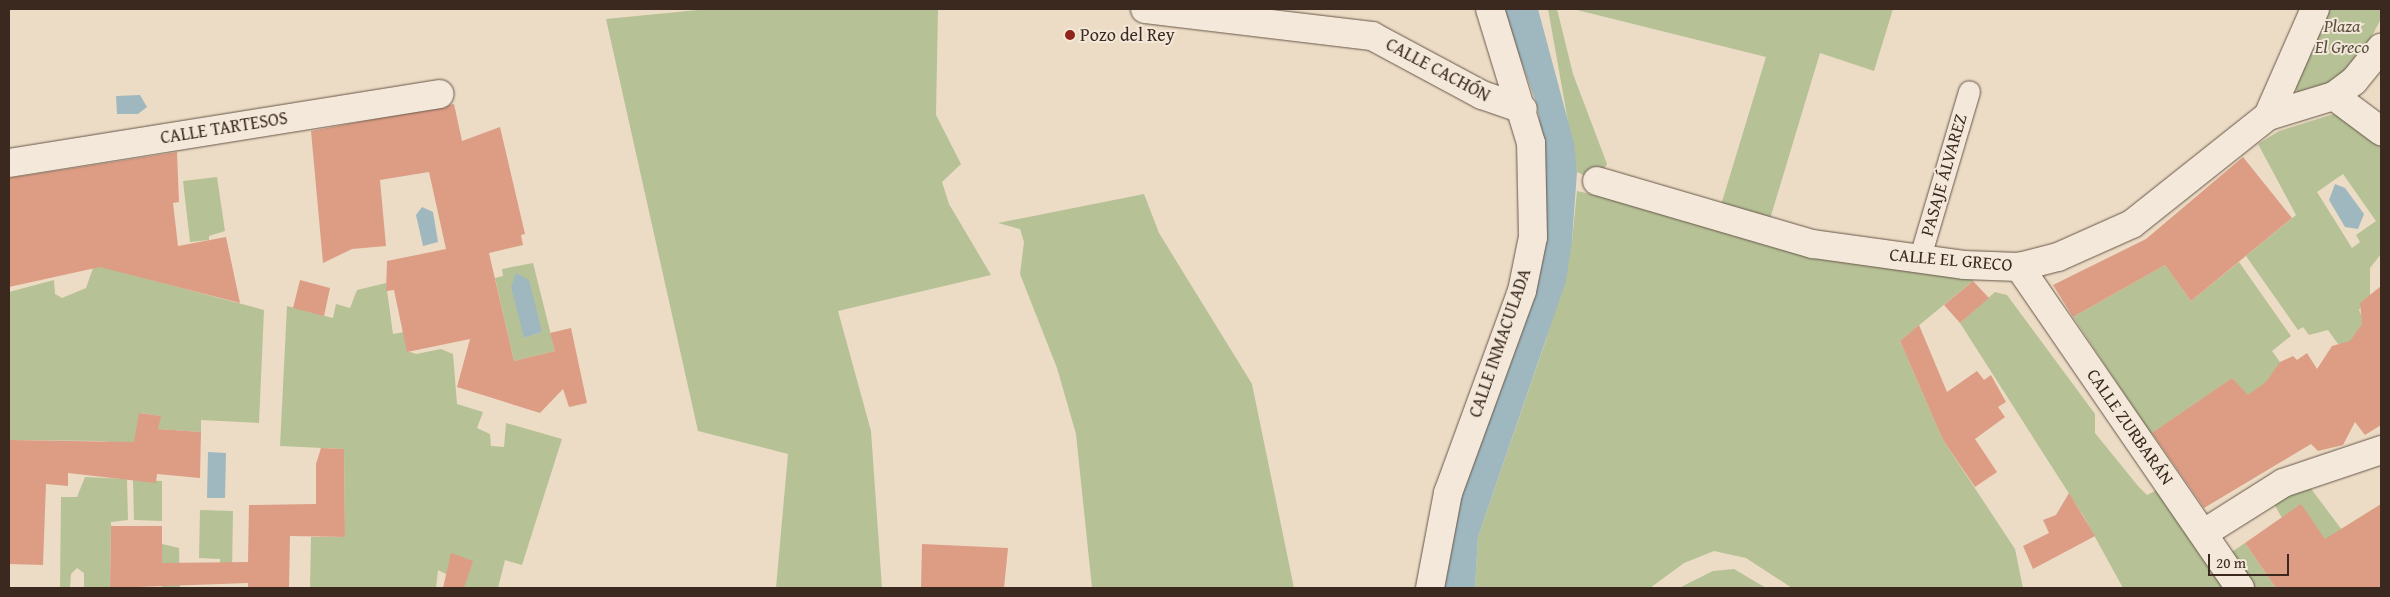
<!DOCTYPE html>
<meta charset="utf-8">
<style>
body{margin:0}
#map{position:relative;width:2390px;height:597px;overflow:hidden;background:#ecdcc5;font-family:"Gentium Book Plus",serif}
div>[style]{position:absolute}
.green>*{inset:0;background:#b6c196}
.water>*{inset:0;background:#9fb8c0}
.building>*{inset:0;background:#dc9d84}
.roads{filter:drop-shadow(0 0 1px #675649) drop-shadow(0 0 1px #675649)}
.pedestrian>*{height:21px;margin:-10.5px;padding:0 10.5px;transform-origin:10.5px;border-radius:10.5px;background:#f3e8d9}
.minor>*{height:28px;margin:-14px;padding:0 14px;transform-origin:14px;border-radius:14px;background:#f3e8d9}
.tertiary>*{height:28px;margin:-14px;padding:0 14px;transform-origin:14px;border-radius:14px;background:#f3e8d9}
.dots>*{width:14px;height:14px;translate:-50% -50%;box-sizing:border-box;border:2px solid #f3e8d9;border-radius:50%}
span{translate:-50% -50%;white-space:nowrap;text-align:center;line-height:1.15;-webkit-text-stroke:4px #f3e8d9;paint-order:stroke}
.park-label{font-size:18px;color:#5a4f3e;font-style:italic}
.poi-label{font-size:18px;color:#3b2920}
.left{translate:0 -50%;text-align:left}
.street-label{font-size:18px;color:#3b2920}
.frame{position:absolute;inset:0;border:10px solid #3b2920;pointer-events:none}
.scale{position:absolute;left:2208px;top:554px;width:81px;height:22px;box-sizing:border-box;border:2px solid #3b2920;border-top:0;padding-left:6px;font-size:15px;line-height:18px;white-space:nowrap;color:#3b2920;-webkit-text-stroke:4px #f3e8d9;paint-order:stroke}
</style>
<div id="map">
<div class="green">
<i style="clip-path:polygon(708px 9px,938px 9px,936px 115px,961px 164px,942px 182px,949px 204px,991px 275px,838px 311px,871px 431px,882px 588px,776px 588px,788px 454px,698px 431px,606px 19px)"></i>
<i style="clip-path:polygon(1548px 9px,1557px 9px,1573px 74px,1607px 164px,1597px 181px,1577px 172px)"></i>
<i style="clip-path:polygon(1573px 9px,1893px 9px,1874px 71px,1820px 53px,1770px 219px,1721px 205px,1766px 57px)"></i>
<i style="clip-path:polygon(2329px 9px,2381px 9px,2381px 19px,2366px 47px,2343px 73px,2325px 87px,2298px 95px,2295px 86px)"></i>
<i style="clip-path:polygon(evenodd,2337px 113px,2381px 147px,2381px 254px,2370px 268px,2370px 295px,2359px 310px,2364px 321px,2349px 344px,2338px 344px,2328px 330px,2309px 335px,2303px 327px,2298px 330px,2246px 256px,2296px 215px,2258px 144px,2279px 131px,2337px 113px,2343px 174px,2376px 221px,2356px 235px,2360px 242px,2352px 248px,2317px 192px,2343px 174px)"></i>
<i style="clip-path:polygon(217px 177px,225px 231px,209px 236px,209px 240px,190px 242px,183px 181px)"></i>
<i style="clip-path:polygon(1577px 191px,1974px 280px,1900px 341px,1943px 440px,2015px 549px,2023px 588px,1792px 588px,1746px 558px,1714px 551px,1684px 563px,1650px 588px,1475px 588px,1478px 537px,1546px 340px,1572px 241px)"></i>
<i style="clip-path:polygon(1144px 194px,1159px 233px,1252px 384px,1294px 588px,1092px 588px,1076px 434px,1057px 368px,1020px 274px,1024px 242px,1020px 229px,998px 223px)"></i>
<i style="clip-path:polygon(2239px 262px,2291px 336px,2272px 351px,2280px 362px,2274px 377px,2249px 401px,2232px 378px,2151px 434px,2073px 317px,2165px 265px,2191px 301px)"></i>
<i style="clip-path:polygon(118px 263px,125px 273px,264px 310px,259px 423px,201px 420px,201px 432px,158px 429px,160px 416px,140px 413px,143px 447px,103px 441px,9px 440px,9px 292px,54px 280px,55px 294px,62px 298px,86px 288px,93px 268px)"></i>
<i style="clip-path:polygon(evenodd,533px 263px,555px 351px,514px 361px,495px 278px,503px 276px,502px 269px,533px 263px,527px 281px,542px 332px,524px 338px,527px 281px)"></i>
<i style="clip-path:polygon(386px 283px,393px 334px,404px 332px,407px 351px,416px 354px,441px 349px,453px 354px,457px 404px,483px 412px,477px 428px,490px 434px,491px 446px,504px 447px,506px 423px,562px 439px,522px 565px,505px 560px,498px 588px,464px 588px,472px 561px,446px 574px,438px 570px,436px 588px,310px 588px,311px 537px,345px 537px,344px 449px,280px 446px,287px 306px,333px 318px,336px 304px,350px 308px,357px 290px)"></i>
<i style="clip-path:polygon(1995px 292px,2007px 295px,2095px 414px,2095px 433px,2138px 486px,2147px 495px,2163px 487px,2230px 588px,2123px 588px,2084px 517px,1960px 323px)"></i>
<i style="clip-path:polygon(85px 477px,127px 479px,128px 520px,111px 522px,110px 588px,84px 588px,84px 573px,77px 568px,71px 574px,70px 588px,60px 588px,61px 497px,77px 497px)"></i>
<i style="clip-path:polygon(133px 480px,162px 481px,162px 521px,134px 520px)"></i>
<i style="clip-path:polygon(2309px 486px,2381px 582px,2381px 588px,2359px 588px,2301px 505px,2282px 518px,2273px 502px)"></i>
<i style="clip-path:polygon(200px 510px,233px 511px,232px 573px,221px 572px,220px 559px,199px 558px)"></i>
<i style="clip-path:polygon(2245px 543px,2276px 588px,2253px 588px,2230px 553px)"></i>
<i style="clip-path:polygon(162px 544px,179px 548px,180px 588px,162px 588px)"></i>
<i style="clip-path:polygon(1734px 569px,1766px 588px,1679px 588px,1713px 571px)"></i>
</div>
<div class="water">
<i style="clip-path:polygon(1502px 9px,1538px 9px,1574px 143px,1577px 172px,1572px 241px,1566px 281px,1478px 537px,1475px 588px,1445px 588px,1447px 536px,1480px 431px,1543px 146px,1537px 105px)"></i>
<i style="clip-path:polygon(140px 95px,147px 107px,138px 114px,117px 114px,116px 96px)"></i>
<i style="clip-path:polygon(2335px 184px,2345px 188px,2364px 214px,2358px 229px,2345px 227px,2329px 200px)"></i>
<i style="clip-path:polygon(422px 207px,433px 212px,438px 242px,423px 246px,416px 215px)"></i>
<i style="clip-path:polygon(516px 273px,529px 280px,542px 332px,524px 338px,511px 287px)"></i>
<i style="clip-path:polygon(208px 452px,226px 453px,225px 498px,207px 498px)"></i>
</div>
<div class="building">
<i style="clip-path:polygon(454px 104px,462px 141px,500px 127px,525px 234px,521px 235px,523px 245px,489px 253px,514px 361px,555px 351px,550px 333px,571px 328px,587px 403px,569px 407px,563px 389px,540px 413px,457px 387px,470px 339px,407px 352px,394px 290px,386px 291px,387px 261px,446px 249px,429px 172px,380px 180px,386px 246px,352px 249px,323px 263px,311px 131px)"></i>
<i style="clip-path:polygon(177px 152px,179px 202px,173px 203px,178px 246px,226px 237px,240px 303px,100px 267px,9px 287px,9px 178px)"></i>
<i style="clip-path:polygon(2243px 157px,2292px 218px,2191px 301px,2165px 265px,2073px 317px,2053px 285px,2146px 239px)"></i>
<i style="clip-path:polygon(300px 280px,330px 288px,324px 316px,293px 308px)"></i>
<i style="clip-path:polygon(1973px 281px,1989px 298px,1960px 323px,1944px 305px)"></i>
<i style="clip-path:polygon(2381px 286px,2381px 425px,2365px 435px,2355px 422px,2343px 445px,2318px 451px,2311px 444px,2204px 508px,2152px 433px,2232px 378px,2248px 395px,2266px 382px,2280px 362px,2293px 356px,2297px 360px,2307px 353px,2317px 369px,2332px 346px,2350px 341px,2362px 324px,2360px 303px)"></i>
<i style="clip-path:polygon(1919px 325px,1947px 392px,1977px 371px,1984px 380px,1991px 375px,2006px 402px,1998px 407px,2005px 417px,1975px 439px,1997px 472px,1975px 487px,1943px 440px,1900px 341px)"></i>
<i style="clip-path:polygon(139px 413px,161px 416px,158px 429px,201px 432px,200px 478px,157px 474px,156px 483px,68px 473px,68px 486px,46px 484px,43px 565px,9px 564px,9px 440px,134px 442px)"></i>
<i style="clip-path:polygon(321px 448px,344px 449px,345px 537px,290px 536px,289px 588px,248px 588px,248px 583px,110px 588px,111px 526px,162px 526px,162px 563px,248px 562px,249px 505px,316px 504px,316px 464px)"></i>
<i style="clip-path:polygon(2069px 493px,2095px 536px,2033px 569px,2023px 546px,2049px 533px,2043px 520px,2056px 515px)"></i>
<i style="clip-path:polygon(2301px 504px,2325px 539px,2381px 504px,2381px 588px,2276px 588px,2245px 543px)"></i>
<i style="clip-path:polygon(922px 544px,1008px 548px,1004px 588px,921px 588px)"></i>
<i style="clip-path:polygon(451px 553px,473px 561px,464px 588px,443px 588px)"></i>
</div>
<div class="roads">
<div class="pedestrian">
<i style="left:1919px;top:260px;width:176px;rotate:-73.5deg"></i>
</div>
<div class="minor">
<i style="left:1145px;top:9px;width:229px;rotate:6.8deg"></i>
<i style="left:1372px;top:36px;width:125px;rotate:28.2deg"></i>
<i style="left:1482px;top:95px;width:43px;rotate:18.9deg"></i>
<i style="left:2334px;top:96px;width:59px;rotate:36.7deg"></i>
<i style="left:2268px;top:116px;width:117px;rotate:-66.3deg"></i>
<i style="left:9px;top:163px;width:436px;rotate:-9.1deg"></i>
<i style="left:1597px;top:181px;width:225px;rotate:16.3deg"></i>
<i style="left:1813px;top:244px;width:152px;rotate:7.9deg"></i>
<i style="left:1964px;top:265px;width:55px;rotate:2.1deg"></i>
<i style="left:2204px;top:533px;width:93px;rotate:-32.3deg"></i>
<i style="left:2283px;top:483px;width:103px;rotate:-18.6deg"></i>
<i style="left:1430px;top:588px;width:97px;rotate:-79.3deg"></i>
<i style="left:1448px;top:493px;width:215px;rotate:-69.9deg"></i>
<i style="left:1522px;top:291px;width:55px;rotate:-78.5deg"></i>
<i style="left:1533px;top:237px;width:94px;rotate:-91.2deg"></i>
<i style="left:1531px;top:143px;width:140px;rotate:-107deg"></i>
</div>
<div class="tertiary">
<i style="left:2240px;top:588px;width:390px;rotate:-124.5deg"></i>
<i style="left:2019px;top:267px;width:40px;rotate:-14.4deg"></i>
<i style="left:2058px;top:257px;width:81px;rotate:-24deg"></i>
<i style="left:2132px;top:224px;width:174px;rotate:-38.5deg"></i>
<i style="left:2268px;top:116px;width:69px;rotate:-16.9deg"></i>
<i style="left:2334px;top:96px;width:25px;rotate:-37deg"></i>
<i style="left:2354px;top:81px;width:43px;rotate:-50.7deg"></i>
</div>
</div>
<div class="dots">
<i style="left:1070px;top:35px;background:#8f2418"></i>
</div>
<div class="park-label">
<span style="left:2342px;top:37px">Plaza<br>El Greco</span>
</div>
<div class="poi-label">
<span class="left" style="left:1080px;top:35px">Pozo del Rey</span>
</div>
<div class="street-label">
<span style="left:1438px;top:70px;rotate:28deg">CALLE CACHÓN</span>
<span style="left:224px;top:128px;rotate:-9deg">CALLE TARTESOS</span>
<span style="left:1944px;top:175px;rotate:-74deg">PASAJE ÁLVAREZ</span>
<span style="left:1951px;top:260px;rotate:5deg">CALLE EL GRECO</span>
<span style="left:1500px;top:343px;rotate:-71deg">CALLE INMACULADA</span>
<span style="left:2130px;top:427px;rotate:55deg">CALLE ZURBARÁN</span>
</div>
<div class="frame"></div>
<div class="scale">20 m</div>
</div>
